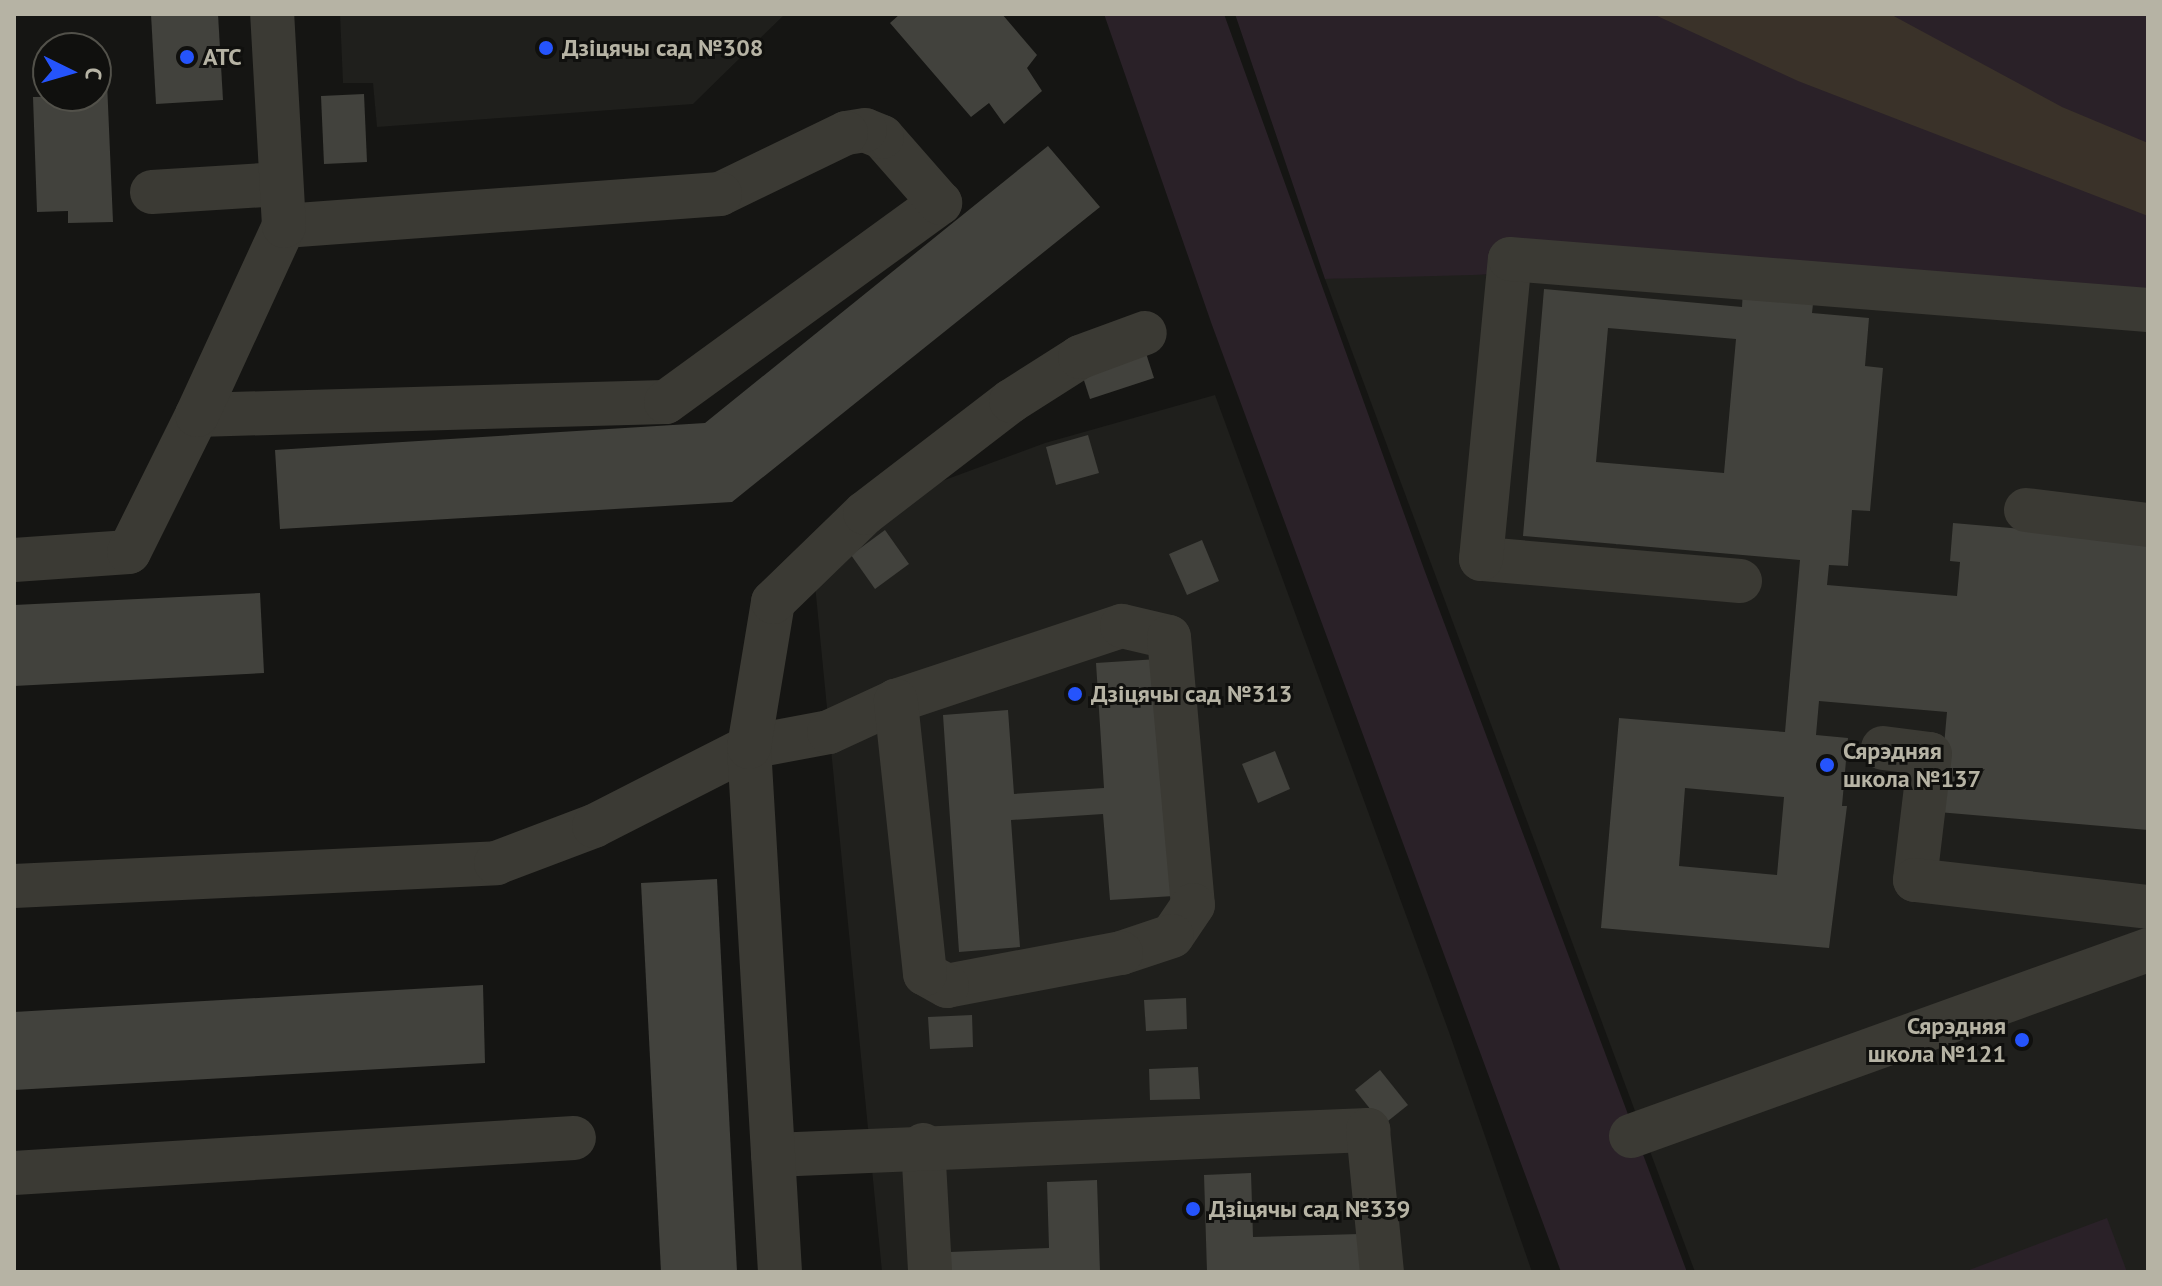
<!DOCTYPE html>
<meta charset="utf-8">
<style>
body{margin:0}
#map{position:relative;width:2162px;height:1286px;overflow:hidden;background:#151513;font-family:"PT Sans",sans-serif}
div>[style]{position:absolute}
.built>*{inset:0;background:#1f1f1c}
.green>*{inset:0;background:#2a2128}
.water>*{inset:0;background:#3a3229}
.building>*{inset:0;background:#42423d}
.minor>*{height:44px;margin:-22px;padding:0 22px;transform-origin:22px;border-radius:22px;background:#3b3a34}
.dots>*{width:22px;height:22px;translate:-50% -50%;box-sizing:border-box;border:4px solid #10100e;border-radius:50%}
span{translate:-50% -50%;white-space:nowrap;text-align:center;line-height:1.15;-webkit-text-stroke:6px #10100e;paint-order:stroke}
.poi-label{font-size:24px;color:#b6b3a4;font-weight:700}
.left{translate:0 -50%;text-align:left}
.right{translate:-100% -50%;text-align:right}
.frame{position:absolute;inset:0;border:16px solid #b6b3a4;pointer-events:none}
.north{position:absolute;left:32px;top:32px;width:80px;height:80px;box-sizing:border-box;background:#10100e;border:2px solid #52514a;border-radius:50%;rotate:95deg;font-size:22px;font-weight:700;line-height:32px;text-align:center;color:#b6b3a4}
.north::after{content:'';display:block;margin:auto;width:28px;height:36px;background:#2554fc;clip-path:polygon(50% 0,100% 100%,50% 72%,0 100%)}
</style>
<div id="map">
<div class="built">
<i style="clip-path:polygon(340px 14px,785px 14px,693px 104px,377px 127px,373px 83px,343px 83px)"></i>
<i style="clip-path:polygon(1449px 272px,2148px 328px,2148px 1272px,1695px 1272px,1325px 279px)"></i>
<i style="clip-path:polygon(1215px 395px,1449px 1032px,1532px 1272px,882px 1272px,815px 585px,904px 495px,1045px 443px)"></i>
</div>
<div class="green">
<i style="clip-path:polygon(1104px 14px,1224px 14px,1424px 569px,1687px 1272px,1561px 1272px,1212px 325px)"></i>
<i style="clip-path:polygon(1235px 14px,2148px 14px,2148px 328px,1509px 274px,1325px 279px)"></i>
<i style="clip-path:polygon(2107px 1218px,2127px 1272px,1964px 1272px)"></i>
</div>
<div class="water">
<i style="clip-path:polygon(1653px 14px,1890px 14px,2062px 107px,2148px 143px,2148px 216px,1798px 81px)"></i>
</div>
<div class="building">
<i style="clip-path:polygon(151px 14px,218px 14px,223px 100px,156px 104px)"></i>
<i style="clip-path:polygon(900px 14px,1002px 14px,1037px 55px,1027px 68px,1042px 91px,1004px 124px,989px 103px,971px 117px,890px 23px)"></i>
<i style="clip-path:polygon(96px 82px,107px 82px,113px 222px,68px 223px,68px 211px,37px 212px,33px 97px,96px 96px)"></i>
<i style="clip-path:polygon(364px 94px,367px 162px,324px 164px,321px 96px)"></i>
<i style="clip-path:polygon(1048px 146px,1100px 207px,732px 502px,280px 529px,275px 450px,705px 423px)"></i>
<i style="clip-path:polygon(evenodd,1544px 289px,1742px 307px,1743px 289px,1814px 295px,1812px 313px,1869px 318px,1865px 366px,1883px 368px,1870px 511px,1852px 510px,1848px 566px,1829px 565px,1827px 585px,1957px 596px,1960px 562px,1950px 561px,1953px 523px,2148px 540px,2148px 830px,1938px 812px,1947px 712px,1819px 701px,1816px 735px,1848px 738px,1842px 806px,1847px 806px,1829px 948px,1601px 928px,1619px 718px,1785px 732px,1800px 560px,1523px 536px,1544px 289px,1608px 328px,1736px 339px,1724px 473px,1596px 462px,1608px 328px,1544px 289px,1685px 788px,1784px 797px,1777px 875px,1679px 866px,1685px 788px)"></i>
<i style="clip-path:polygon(1144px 347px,1154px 378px,1090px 399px,1080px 368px)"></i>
<i style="clip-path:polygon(1088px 435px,1099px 473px,1056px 485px,1046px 447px)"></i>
<i style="clip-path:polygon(885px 530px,909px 564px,875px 589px,851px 555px)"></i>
<i style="clip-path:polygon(1202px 540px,1219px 581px,1187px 595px,1169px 554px)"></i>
<i style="clip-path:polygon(260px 593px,264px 673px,14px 686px,14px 605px)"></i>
<i style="clip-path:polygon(1158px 659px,1174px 896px,1110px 900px,1103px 814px,1011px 820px,1020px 947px,959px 952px,943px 715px,1008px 710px,1014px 794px,1104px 788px,1096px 663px)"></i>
<i style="clip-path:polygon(1275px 751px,1290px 789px,1258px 803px,1242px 764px)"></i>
<i style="clip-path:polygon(717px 879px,737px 1272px,661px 1272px,641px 883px)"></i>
<i style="clip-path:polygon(483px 985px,485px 1063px,14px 1090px,14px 1012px)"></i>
<i style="clip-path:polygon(1186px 998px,1187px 1029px,1146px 1031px,1144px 1000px)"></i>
<i style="clip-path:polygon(972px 1015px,973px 1047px,930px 1049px,928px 1017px)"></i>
<i style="clip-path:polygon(1198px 1067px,1200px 1099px,1150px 1100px,1149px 1069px)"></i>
<i style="clip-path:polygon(1380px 1070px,1408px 1105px,1383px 1125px,1355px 1090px)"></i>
<i style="clip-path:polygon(1251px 1173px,1253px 1237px,1360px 1234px,1362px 1272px,1207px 1272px,1204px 1175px)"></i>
<i style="clip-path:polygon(1097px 1180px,1100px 1272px,951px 1272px,950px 1252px,1049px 1248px,1047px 1182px)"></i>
</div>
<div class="minor">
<i style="left:152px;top:192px;width:128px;rotate:-3.6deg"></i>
<i style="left:197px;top:415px;width:469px;rotate:-1.6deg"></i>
<i style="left:666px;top:402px;width:339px;rotate:-36deg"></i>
<i style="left:940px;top:203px;width:88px;rotate:-131.3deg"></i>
<i style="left:882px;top:137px;width:18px;rotate:-158deg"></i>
<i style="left:865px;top:130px;width:19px;rotate:171deg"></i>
<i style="left:846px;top:133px;width:140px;rotate:154.2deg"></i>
<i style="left:720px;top:194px;width:437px;rotate:175.8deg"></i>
<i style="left:2026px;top:510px;width:123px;rotate:7deg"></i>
<i style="left:14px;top:560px;width:115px;rotate:-4deg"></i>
<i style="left:129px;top:552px;width:153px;rotate:-63.6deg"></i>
<i style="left:197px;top:415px;width:208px;rotate:-65.3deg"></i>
<i style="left:284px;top:226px;width:212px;rotate:-93.2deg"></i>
<i style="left:1740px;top:581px;width:260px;rotate:-175.1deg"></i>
<i style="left:1481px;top:559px;width:301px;rotate:-84.5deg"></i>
<i style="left:1510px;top:259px;width:640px;rotate:4.57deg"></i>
<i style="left:1883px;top:748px;width:47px;rotate:7.3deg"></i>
<i style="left:1930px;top:754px;width:127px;rotate:96.8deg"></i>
<i style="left:1915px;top:880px;width:235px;rotate:6.6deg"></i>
<i style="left:14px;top:886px;width:483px;rotate:-2.7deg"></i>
<i style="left:496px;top:863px;width:105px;rotate:-20.7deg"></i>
<i style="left:594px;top:826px;width:174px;rotate:-27deg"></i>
<i style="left:749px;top:747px;width:81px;rotate:-10.6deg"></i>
<i style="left:829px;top:732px;width:74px;rotate:-24.8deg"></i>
<i style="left:896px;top:701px;width:238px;rotate:-18.4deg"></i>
<i style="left:1122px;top:626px;width:48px;rotate:13.2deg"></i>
<i style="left:1169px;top:637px;width:269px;rotate:84.9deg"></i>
<i style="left:1193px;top:905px;width:37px;rotate:124deg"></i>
<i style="left:1172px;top:936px;width:54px;rotate:161.6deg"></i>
<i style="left:1121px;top:953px;width:177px;rotate:169.3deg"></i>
<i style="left:947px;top:986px;width:25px;rotate:-151deg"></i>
<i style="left:925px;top:974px;width:275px;rotate:-96.1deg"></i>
<i style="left:1631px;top:1136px;width:549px;rotate:-19.79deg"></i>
<i style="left:923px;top:1145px;width:127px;rotate:86.8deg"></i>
<i style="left:773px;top:1155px;width:596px;rotate:-2.41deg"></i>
<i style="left:1368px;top:1130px;width:143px;rotate:84.4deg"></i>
<i style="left:14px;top:1173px;width:561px;rotate:-3.58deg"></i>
<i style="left:780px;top:1272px;width:526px;rotate:-93.38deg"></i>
<i style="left:749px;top:747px;width:147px;rotate:-80.6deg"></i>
<i style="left:773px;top:602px;width:128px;rotate:-44.1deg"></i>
<i style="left:865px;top:513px;width:184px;rotate:-37.5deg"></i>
<i style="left:1011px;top:401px;width:82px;rotate:-32.5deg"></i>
<i style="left:1080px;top:357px;width:69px;rotate:-20.3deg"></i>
</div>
<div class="dots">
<i style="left:546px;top:48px;background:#2554fc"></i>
<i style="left:187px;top:57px;background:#2554fc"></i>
<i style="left:1075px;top:694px;background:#2554fc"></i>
<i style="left:1827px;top:765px;background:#2554fc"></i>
<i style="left:2022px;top:1040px;background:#2554fc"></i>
<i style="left:1193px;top:1209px;background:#2554fc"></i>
</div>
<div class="poi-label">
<span class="left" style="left:562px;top:48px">Дзіцячы сад №308</span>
<span class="left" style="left:203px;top:57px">АТС</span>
<span class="left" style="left:1091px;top:694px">Дзіцячы сад №313</span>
<span class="left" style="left:1843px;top:765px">Сярэдняя<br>школа №137</span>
<span class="right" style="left:2006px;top:1040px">Сярэдняя<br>школа №121</span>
<span class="left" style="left:1209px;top:1209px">Дзіцячы сад №339</span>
</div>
<div class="frame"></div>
<div class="north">С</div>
</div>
